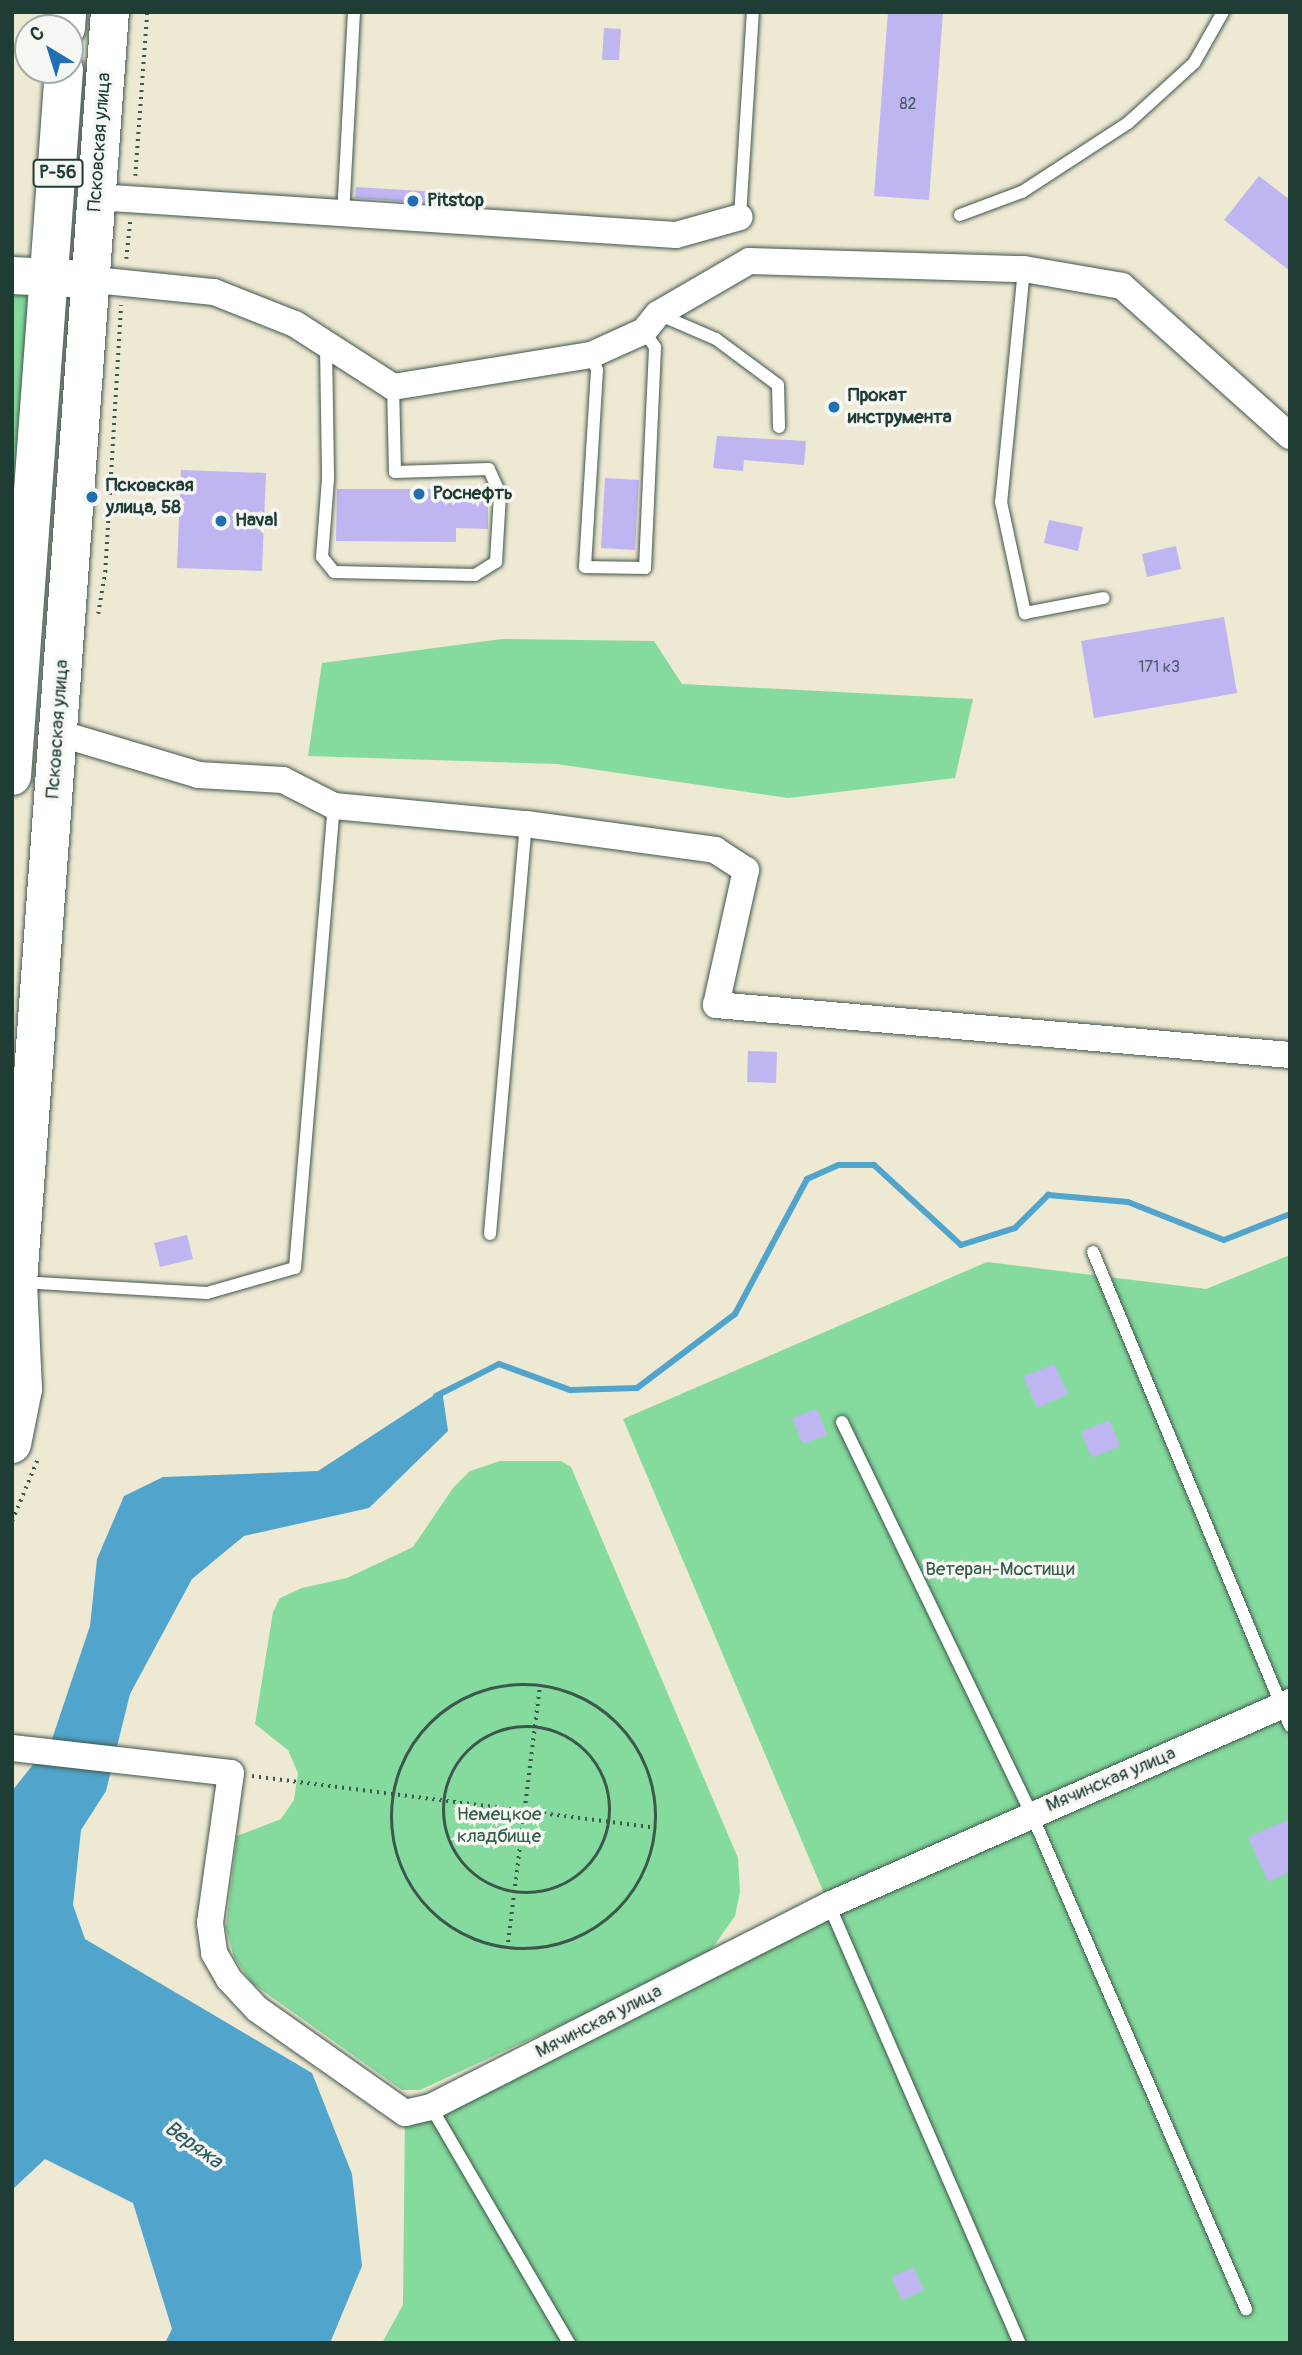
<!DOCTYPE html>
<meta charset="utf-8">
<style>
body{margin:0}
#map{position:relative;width:1302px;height:2355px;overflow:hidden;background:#eee9d3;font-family:Pangolin,sans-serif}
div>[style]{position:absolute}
.green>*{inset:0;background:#85da9d}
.water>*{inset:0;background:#51a4cc}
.stream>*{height:6px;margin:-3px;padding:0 3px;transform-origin:3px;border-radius:3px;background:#51a4cc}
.building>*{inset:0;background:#beb5f1}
.path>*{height:3.5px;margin-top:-1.75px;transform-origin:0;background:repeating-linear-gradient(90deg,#3e574c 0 2px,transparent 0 7px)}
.path>.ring{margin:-1.75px;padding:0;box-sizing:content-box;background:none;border:3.5px solid #3e574c;border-radius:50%}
.roads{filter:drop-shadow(0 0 2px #3e574c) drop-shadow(0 0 2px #3e574c)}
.lane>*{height:12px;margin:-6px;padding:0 6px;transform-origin:6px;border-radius:6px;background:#fff}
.street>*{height:26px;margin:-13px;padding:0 13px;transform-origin:13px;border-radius:13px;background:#fff}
.secondary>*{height:37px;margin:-18.5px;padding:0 18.5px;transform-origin:18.5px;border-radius:18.5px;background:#fff}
.primary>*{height:38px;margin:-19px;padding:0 19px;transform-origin:19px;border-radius:19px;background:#fff}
.dots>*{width:19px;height:19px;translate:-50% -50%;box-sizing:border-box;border:4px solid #f6f6f2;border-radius:50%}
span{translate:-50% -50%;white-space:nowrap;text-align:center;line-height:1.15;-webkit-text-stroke:7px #f6f6f2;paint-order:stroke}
.number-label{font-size:16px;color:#475b63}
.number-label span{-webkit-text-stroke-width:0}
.shield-label span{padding:2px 5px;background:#f6f6f2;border:2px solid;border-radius:5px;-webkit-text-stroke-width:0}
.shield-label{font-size:18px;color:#1f3d34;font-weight:700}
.street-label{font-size:19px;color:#1f3d34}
.poi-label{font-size:19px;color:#1f3d34;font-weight:700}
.left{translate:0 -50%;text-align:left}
.park-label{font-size:19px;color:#335c49}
.water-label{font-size:21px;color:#2e5c62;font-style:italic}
.frame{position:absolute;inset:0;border:14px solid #1f3d34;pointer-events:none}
.north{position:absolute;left:14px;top:14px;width:70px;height:70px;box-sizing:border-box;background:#f6f6f2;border:2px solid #a0aca6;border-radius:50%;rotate:322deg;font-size:19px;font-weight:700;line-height:28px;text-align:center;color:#1f3d34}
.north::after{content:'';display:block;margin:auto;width:24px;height:32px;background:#1f6fb2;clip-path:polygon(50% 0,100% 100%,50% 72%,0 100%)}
</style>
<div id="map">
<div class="green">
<i style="clip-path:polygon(12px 286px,29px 296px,12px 557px)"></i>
<i style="clip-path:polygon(502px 639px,654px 641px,682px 684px,973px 699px,955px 778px,788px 798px,557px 764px,308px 756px,322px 663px)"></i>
<i style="clip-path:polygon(1290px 1255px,1290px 2343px,382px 2343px,403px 2305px,405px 2113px,829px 1905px,623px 1419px,987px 1262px,1206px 1289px)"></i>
<i style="clip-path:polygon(500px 1461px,561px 1461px,571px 1467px,738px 1858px,740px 1892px,735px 1916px,709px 1953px,683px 1969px,420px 2090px,402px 2090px,252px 1983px,234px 1957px,226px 1928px,237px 1836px,281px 1819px,294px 1800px,298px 1773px,288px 1750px,255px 1724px,273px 1612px,280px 1598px,302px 1588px,347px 1578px,413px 1547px,453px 1488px,470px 1471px)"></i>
</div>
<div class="water">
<i style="clip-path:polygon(442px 1390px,448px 1431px,369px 1508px,244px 1536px,192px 1579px,130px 1694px,106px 1791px,81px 1830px,73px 1905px,85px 1939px,312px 2073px,352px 2174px,362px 2266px,330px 2343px,165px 2343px,172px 2329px,133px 2203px,45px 2159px,12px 2190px,12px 1791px,51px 1742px,90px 1626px,97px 1559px,124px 1496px,163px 1477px,318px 1471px)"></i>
</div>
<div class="stream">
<i style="left:436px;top:1396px;width:71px;rotate:-26.9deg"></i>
<i style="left:499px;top:1364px;width:76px;rotate:20.1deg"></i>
<i style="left:570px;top:1390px;width:67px;rotate:-1.7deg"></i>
<i style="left:637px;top:1388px;width:123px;rotate:-37.1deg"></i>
<i style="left:735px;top:1314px;width:153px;rotate:-61.9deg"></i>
<i style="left:807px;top:1179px;width:35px;rotate:-24deg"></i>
<i style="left:839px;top:1165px;width:35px"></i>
<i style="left:874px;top:1165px;width:118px;rotate:42.6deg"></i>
<i style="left:961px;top:1245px;width:57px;rotate:-17.5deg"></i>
<i style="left:1015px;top:1228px;width:47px;rotate:-45deg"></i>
<i style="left:1048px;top:1195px;width:80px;rotate:5deg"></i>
<i style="left:1128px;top:1202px;width:103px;rotate:21.6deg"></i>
<i style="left:1224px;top:1240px;width:71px;rotate:-21.5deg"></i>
</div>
<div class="building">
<i style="clip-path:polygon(888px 12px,943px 12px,929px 200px,874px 196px)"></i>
<i style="clip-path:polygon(604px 28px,621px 29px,619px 60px,602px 60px)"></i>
<i style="clip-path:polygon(1259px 176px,1290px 200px,1290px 271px,1224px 220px)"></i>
<i style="clip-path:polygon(356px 187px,471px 194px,470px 206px,355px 198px)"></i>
<i style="clip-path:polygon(717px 436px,806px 441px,804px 465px,744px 460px,743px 471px,713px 468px)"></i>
<i style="clip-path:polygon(181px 470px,266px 473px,262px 571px,177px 568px)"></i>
<i style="clip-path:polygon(605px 478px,639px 480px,635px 550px,601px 548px)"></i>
<i style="clip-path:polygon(337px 489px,488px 489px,488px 529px,456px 528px,456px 542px,336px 541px)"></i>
<i style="clip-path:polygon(1049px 520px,1083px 527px,1078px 551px,1044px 543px)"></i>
<i style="clip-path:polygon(1176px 546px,1181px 569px,1147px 577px,1142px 554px)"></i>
<i style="clip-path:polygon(1224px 617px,1237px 693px,1094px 718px,1081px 641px)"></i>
<i style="clip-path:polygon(748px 1051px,777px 1052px,776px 1083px,747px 1082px)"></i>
<i style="clip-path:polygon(187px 1235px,193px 1259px,160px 1267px,154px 1243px)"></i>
<i style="clip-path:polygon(1054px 1364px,1068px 1394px,1037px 1408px,1023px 1377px)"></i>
<i style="clip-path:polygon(817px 1409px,827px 1435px,803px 1444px,792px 1418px)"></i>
<i style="clip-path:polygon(1109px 1420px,1120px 1446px,1092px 1458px,1081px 1432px)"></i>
<i style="clip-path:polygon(1290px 1819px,1290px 1872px,1268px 1882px,1248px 1837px)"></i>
<i style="clip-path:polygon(913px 2267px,924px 2290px,902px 2300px,891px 2277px)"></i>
</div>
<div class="path">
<i style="left:135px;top:176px;width:164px;rotate:-85.8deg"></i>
<i style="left:126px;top:259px;width:37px;rotate:-84deg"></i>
<i style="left:98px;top:614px;width:43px;rotate:-80.5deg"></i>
<i style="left:105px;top:572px;width:267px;rotate:-86.6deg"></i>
<i style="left:12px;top:1521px;width:65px;rotate:-67.4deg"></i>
<i class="ring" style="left:392px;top:1685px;width:260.5px;height:260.5px"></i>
<i class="ring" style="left:444px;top:1727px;width:162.5px;height:162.5px"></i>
<i style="left:252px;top:1776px;width:407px;rotate:7.3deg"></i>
<i style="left:507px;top:1949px;width:266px;rotate:-82.9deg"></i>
</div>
<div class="roads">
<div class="lane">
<i style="left:343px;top:215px;width:203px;rotate:-86.9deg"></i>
<i style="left:960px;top:215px;width:66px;rotate:-20.4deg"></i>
<i style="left:1022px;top:192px;width:126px;rotate:-33.1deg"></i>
<i style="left:1128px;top:123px;width:89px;rotate:-42.3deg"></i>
<i style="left:1194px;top:63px;width:59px;rotate:-60.4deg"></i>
<i style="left:740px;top:217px;width:205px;rotate:-86.4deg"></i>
<i style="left:1024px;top:269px;width:234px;rotate:95.6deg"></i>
<i style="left:1001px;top:502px;width:114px;rotate:77.8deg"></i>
<i style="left:1025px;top:613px;width:80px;rotate:-10.8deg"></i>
<i style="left:658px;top:314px;width:63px;rotate:23.3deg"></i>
<i style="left:716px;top:339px;width:77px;rotate:36.6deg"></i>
<i style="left:778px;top:385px;width:42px;rotate:88.6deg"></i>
<i style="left:326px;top:346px;width:133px;rotate:89.1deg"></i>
<i style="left:328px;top:479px;width:78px;rotate:94.4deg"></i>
<i style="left:322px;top:557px;width:19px;rotate:51deg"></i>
<i style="left:334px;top:572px;width:141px;rotate:1.2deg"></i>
<i style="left:475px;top:575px;width:25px;rotate:-32deg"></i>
<i style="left:496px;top:562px;width:68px;rotate:-86.6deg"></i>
<i style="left:500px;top:494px;width:27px;rotate:-114deg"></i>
<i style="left:489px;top:469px;width:94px;rotate:178.2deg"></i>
<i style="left:395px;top:472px;width:85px;rotate:-91.3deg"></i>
<i style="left:591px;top:355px;width:16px;rotate:68deg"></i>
<i style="left:597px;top:370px;width:197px;rotate:93.5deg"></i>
<i style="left:585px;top:567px;width:60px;rotate:1deg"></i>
<i style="left:645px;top:568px;width:221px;rotate:-87.4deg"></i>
<i style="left:655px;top:347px;width:19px;rotate:-125deg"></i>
<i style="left:490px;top:1234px;width:412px;rotate:-85deg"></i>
<i style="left:1093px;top:1252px;width:513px;rotate:67.43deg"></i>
<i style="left:21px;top:1282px;width:186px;rotate:3.4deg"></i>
<i style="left:207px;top:1293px;width:91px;rotate:-15.9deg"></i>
<i style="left:295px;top:1268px;width:464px;rotate:-85.2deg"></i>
<i style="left:842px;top:1422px;width:434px;rotate:64.2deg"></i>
<i style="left:1031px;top:1813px;width:541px;rotate:66.56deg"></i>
<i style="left:829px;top:1905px;width:477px;rotate:66.5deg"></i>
<i style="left:431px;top:2107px;width:273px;rotate:59.7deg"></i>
</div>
<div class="street">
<i style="left:96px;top:197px;width:581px;rotate:3.75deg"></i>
<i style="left:676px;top:235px;width:66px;rotate:-15.7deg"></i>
<i style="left:75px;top:278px;width:140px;rotate:5.8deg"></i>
<i style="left:214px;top:292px;width:87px;rotate:21.6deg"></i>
<i style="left:295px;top:324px;width:117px;rotate:32.7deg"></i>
<i style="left:393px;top:387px;width:201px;rotate:-9.2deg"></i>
<i style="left:591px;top:355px;width:58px;rotate:-24.4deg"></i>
<i style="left:644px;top:331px;width:22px;rotate:-51deg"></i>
<i style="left:658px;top:314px;width:105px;rotate:-30.2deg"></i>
<i style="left:749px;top:261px;width:275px;rotate:1.7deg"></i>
<i style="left:1024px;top:269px;width:99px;rotate:9.8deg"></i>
<i style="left:1122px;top:286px;width:225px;rotate:41.8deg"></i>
<i style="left:58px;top:733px;width:147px;rotate:16.6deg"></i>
<i style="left:199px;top:775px;width:84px;rotate:3.4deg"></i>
<i style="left:283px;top:780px;width:57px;rotate:27deg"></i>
<i style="left:334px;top:806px;width:193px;rotate:5.4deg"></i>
<i style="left:526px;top:824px;width:191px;rotate:7.8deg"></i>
<i style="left:715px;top:850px;width:37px;rotate:33deg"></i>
<i style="left:746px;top:870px;width:138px;rotate:102.5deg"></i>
<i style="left:716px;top:1005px;width:576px;rotate:4.98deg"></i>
<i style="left:12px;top:1748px;width:220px;rotate:6.5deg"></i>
<i style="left:231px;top:1773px;width:151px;rotate:98deg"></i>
<i style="left:210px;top:1923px;width:30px;rotate:82deg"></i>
<i style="left:214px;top:1953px;width:30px;rotate:60deg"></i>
<i style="left:229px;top:1979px;width:41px;rotate:47deg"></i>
<i style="left:257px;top:2009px;width:181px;rotate:35.1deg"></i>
<i style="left:405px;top:2113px;width:27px;rotate:-13deg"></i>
<i style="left:431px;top:2107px;width:446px;rotate:-26.9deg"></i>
<i style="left:829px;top:1905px;width:504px;rotate:-23.77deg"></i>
</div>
<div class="secondary">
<i style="left:12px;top:275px;width:77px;rotate:3deg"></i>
</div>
<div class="primary">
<i style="left:66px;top:28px;width:16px;rotate:-86deg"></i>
<i style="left:12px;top:776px;width:708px;rotate:-85.79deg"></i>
<i style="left:12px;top:1444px;width:56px;rotate:-78.7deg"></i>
<i style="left:23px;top:1389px;width:107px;rotate:-92.7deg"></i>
<i style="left:18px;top:1282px;width:1273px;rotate:-85.86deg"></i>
</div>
</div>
<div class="dots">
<i style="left:413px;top:201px;background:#1f6fb2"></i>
<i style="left:834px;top:407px;background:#1f6fb2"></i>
<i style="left:419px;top:494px;background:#1f6fb2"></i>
<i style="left:92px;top:497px;background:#1f6fb2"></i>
<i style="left:221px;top:521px;background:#1f6fb2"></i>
</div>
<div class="number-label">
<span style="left:908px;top:104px">82</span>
<span style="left:1159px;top:667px">171 к3</span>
</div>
<div class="shield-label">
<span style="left:58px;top:173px">Р-56</span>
</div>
<div class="street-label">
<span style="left:100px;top:142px;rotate:-86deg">Псковская улица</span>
<span style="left:58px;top:729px;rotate:-86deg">Псковская улица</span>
<span style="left:1111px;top:1780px;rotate:-23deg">Мячинская улица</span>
<span style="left:599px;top:2022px;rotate:-27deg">Мячинская улица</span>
</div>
<div class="poi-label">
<span class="left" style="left:427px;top:201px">Pitstop</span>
<span class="left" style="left:848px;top:407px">Прокат<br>инструмента</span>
<span class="left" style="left:106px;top:497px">Псковская<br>улица, 58</span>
<span class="left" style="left:433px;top:494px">Роснефть</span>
<span class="left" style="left:235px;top:521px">Haval</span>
</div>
<div class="park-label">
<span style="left:1000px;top:1570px">Ветеран-Мостищи</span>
<span style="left:499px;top:1826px">Немецкое<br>кладбище</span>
</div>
<div class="water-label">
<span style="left:193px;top:2145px;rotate:36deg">Веряжа</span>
</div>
<div class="frame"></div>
<div class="north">С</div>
</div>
